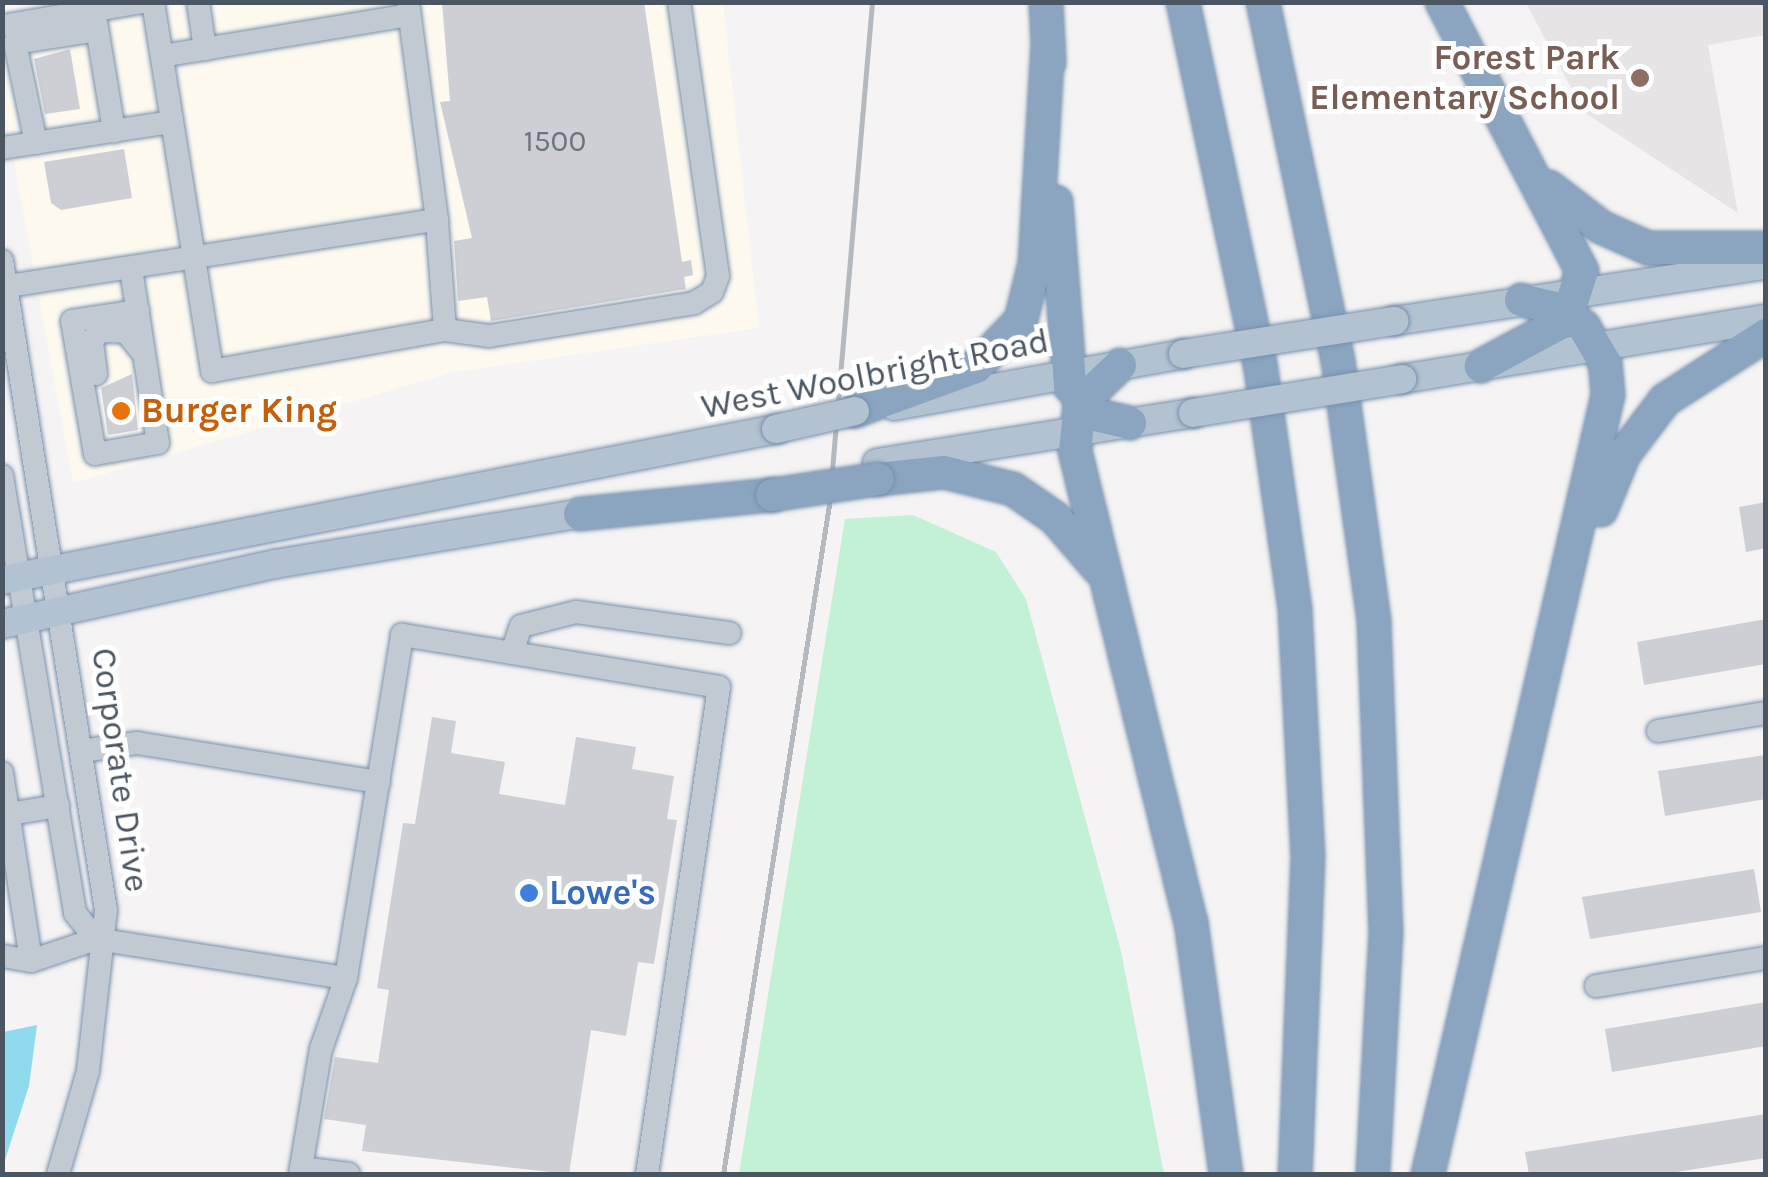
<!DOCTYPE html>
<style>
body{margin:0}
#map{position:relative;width:1768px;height:1177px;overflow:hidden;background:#f5f3f3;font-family:Karla,sans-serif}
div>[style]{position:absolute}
.commercial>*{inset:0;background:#fdf9ef}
.education>*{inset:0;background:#e6e4e5}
.green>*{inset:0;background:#c3f1d5}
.water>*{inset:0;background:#90daee}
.building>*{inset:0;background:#cdcfd5}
.roads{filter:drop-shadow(0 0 2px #7690ad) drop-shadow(0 0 2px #7690ad)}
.minor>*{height:22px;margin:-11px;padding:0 11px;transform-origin:11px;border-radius:11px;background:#c1cad2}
.major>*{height:28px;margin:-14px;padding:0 14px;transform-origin:14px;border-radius:14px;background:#b3c2d1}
.highway>*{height:32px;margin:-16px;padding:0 16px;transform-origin:16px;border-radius:16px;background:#8ba5c1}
.rail>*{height:5px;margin:-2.5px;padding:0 2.5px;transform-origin:2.5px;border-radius:2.5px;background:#b5b8bd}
.bridges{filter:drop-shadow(0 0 2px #7690ad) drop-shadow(0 0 2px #7690ad)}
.major-bridge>*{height:28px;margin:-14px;padding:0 14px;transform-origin:14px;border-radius:14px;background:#b3c2d1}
.highway-bridge>*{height:32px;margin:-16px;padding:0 16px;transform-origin:16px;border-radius:16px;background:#8ba5c1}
.dots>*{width:28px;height:28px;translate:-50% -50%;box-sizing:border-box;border:5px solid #fff;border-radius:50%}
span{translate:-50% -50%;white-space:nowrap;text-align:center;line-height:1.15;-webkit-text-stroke:10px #fff;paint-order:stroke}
.number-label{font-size:30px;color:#6b747e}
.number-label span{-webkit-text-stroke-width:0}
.education-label{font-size:35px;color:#785e54;font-weight:700}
.right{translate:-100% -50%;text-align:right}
.street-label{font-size:35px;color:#4a5661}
.food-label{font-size:35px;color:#c56008;font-weight:700}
.left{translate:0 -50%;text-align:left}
.shop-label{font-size:35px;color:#366cbe;font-weight:700}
.frame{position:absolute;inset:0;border:5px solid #4a5661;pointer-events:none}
</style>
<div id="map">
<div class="commercial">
<i style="clip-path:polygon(2px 3px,723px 3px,759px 328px,454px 372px,73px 483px,3px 103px)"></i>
</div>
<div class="education">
<i style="clip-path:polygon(1526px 3px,1765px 3px,1765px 35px,1708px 45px,1738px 213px,1584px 112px)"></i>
</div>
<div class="green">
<i style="clip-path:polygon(913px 515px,996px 552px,1026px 599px,1121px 951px,1164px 1174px,739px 1174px,845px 519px)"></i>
</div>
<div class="water">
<i style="clip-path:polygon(37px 1025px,29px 1086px,3px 1166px,3px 1032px)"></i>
</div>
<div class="building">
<i style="clip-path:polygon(442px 2px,644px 2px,682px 262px,691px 260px,693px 275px,684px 277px,686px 289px,491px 321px,487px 297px,458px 301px,454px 241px,472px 238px,440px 102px,450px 101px)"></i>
<i style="clip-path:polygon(70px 49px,80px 109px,45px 114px,34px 59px)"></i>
<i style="clip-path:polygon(124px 149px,132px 198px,61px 210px,51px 203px,44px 162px)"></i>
<i style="clip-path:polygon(132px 374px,138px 430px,108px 435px,101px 388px)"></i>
<i style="clip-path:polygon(1766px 502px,1766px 548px,1746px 552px,1739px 507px)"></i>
<i style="clip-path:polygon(1766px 619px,1766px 664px,1644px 685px,1637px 642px)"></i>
<i style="clip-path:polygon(432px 717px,456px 721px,451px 753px,505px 762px,499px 794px,565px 805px,576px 737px,636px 747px,632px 769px,674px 776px,667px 819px,677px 820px,654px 964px,638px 962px,626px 1036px,591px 1030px,569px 1174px,362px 1151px,366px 1125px,324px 1119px,335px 1057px,378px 1063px,389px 990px,377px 988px,403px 823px,415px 824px)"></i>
<i style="clip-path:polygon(1766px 755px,1766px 799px,1665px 816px,1658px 771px)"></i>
<i style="clip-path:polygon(1754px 869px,1761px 912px,1590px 939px,1582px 897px)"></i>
<i style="clip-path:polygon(1766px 1002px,1766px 1046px,1612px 1072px,1605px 1029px)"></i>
<i style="clip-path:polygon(1766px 1114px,1766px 1158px,1663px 1174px,1529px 1174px,1525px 1152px)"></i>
</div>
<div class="roads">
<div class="minor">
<i style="left:153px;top:2px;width:374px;rotate:80.9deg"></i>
<i style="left:212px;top:371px;width:237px;rotate:-10deg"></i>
<i style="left:445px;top:330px;width:110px;rotate:-94.2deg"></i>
<i style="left:198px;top:2px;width:48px;rotate:81.5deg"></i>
<i style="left:95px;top:16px;width:117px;rotate:80.6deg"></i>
<i style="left:2px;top:26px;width:143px;rotate:-9.7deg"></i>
<i style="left:162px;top:56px;width:251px;rotate:-9.4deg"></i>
<i style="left:36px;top:143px;width:102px;rotate:-101.9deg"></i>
<i style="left:15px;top:43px;width:83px;rotate:-9deg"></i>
<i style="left:2px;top:148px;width:172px;rotate:-8.7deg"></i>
<i style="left:2px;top:261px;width:657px;rotate:80.9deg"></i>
<i style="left:106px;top:910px;width:162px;rotate:96.4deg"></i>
<i style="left:88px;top:1071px;width:107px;rotate:106.2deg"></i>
<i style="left:131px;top:269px;width:176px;rotate:81.2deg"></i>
<i style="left:158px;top:443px;width:64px;rotate:170.1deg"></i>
<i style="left:95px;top:454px;width:135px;rotate:-99.8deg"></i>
<i style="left:72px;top:321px;width:67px;rotate:-8.6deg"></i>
<i style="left:2px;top:287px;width:440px;rotate:-8.8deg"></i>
<i style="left:437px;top:220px;width:220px;rotate:-97.6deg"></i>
<i style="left:445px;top:330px;width:44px;rotate:7.8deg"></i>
<i style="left:489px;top:336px;width:208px;rotate:-9.1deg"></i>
<i style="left:694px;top:303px;width:21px;rotate:-31deg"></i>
<i style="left:712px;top:292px;width:17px;rotate:-69deg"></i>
<i style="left:718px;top:276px;width:277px;rotate:-98.1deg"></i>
<i style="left:96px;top:374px;width:34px;rotate:-97deg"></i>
<i style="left:92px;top:340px;width:13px;rotate:-45deg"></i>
<i style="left:101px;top:331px;width:25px;rotate:2deg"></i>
<i style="left:126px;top:332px;width:28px;rotate:51deg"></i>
<i style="left:2px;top:476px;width:443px;rotate:80.5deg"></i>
<i style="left:75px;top:913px;width:33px;rotate:51deg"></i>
<i style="left:512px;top:653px;width:28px;rotate:-72deg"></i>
<i style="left:521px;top:626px;width:57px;rotate:-14.3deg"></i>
<i style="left:576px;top:612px;width:155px;rotate:7.8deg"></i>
<i style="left:1658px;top:731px;width:109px;rotate:-9.5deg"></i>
<i style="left:82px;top:751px;width:56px;rotate:-8.3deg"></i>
<i style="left:137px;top:743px;width:245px;rotate:9.2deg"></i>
<i style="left:2px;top:773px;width:190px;rotate:81.2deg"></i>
<i style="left:31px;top:961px;width:29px;rotate:-170deg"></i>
<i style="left:9px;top:814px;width:50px;rotate:-9.3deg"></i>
<i style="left:31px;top:961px;width:69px;rotate:-18.7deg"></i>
<i style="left:96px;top:939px;width:253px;rotate:8.9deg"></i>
<i style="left:1596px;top:986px;width:172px;rotate:-9.4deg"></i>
<i style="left:301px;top:1168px;width:48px;rotate:7.1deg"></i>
<i style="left:300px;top:1174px;width:127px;rotate:-80.5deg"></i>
<i style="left:321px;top:1049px;width:75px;rotate:-70.6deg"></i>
<i style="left:346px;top:978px;width:348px;rotate:-80.7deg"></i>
<i style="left:402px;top:635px;width:321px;rotate:9.3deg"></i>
<i style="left:719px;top:687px;width:492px;rotate:98.4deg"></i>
</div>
<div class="major">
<i style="left:1394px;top:321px;width:376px;rotate:-8.6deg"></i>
<i style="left:1402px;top:379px;width:369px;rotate:-9.4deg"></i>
<i style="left:894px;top:406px;width:294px;rotate:-10.2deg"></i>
<i style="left:877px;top:463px;width:320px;rotate:-9deg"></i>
<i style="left:2px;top:580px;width:789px;rotate:-11.04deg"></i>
<i style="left:2px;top:624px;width:280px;rotate:-12.4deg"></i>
<i style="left:275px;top:564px;width:329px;rotate:-9.4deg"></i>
</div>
<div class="highway">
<i style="left:1046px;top:2px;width:61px;rotate:87.2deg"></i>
<i style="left:1183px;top:2px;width:369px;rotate:78deg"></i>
<i style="left:1260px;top:363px;width:249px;rotate:81.9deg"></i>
<i style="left:1295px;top:610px;width:245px;rotate:87deg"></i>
<i style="left:1308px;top:855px;width:319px;rotate:92.3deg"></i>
<i style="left:1263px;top:2px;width:367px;rotate:78.2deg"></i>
<i style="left:1338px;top:361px;width:263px;rotate:82.1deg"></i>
<i style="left:1374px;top:622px;width:309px;rotate:87.8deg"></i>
<i style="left:1386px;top:931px;width:243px;rotate:93.1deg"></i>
<i style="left:1442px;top:2px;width:303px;rotate:62.5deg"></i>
<i style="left:1582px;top:271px;width:52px;rotate:108.1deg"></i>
<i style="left:1566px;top:320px;width:97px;rotate:151.6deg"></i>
<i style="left:1549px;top:187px;width:66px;rotate:37.6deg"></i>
<i style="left:1601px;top:227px;width:51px;rotate:24.1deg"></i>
<i style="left:1648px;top:248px;width:118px"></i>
<i style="left:1056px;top:202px;width:185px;rotate:85.6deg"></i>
<i style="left:1070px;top:386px;width:38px;rotate:49deg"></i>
<i style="left:1095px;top:415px;width:36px;rotate:13deg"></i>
<i style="left:1120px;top:365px;width:55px;rotate:136.5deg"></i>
<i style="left:1080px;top:403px;width:48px;rotate:95.9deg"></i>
<i style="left:1075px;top:451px;width:485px;rotate:76.2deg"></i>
<i style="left:1191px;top:922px;width:254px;rotate:82.1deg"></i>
<i style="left:855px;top:411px;width:129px;rotate:-20deg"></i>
<i style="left:976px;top:367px;width:65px;rotate:-46.2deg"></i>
<i style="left:1021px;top:320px;width:59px;rotate:-76.2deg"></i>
<i style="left:1035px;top:263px;width:221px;rotate:-86.6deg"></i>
<i style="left:878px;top:479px;width:66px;rotate:-6.1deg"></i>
<i style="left:944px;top:472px;width:71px;rotate:13.8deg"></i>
<i style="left:1013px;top:489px;width:51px;rotate:34.6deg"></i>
<i style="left:1055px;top:518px;width:66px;rotate:49.3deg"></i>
<i style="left:1601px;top:510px;width:61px;rotate:-67.7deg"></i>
<i style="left:1624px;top:454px;width:68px;rotate:-52.8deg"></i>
<i style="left:1665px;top:400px;width:120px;rotate:-32.8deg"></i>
<i style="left:580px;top:514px;width:193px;rotate:-5.7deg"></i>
<i style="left:1428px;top:1174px;width:800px;rotate:-76.99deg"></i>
<i style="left:1608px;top:395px;width:32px;rotate:-95deg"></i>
<i style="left:1605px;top:363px;width:42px;rotate:-120.3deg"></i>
<i style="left:1584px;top:327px;width:30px;rotate:-143deg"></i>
<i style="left:1560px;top:309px;width:40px;rotate:-167deg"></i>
</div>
</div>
<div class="rail">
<i style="left:723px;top:1174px;width:677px;rotate:-81deg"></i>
<i style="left:829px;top:505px;width:505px;rotate:-85.11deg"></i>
</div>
<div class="bridges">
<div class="major-bridge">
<i style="left:1183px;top:354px;width:214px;rotate:-8.9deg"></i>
<i style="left:1193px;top:413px;width:212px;rotate:-9.2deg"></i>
<i style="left:776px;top:429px;width:81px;rotate:-12.8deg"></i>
</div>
<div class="highway-bridge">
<i style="left:772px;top:495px;width:107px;rotate:-8.6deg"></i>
</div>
</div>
<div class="dots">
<i style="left:1640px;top:78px;background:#8d6e63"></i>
<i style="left:121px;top:411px;background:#e8710a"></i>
<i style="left:529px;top:893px;background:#3f7fe0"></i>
</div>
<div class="number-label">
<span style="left:555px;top:141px">1500</span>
</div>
<div class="education-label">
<span class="right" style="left:1620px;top:78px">Forest Park<br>Elementary School</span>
</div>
<div class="street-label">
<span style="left:875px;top:374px;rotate:-11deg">West Woolbright Road</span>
<span style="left:120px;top:770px;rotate:82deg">Corporate Drive</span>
</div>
<div class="food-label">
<span class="left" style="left:141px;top:411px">Burger King</span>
</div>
<div class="shop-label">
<span class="left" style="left:549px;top:893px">Lowe's</span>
</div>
<div class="frame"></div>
</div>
